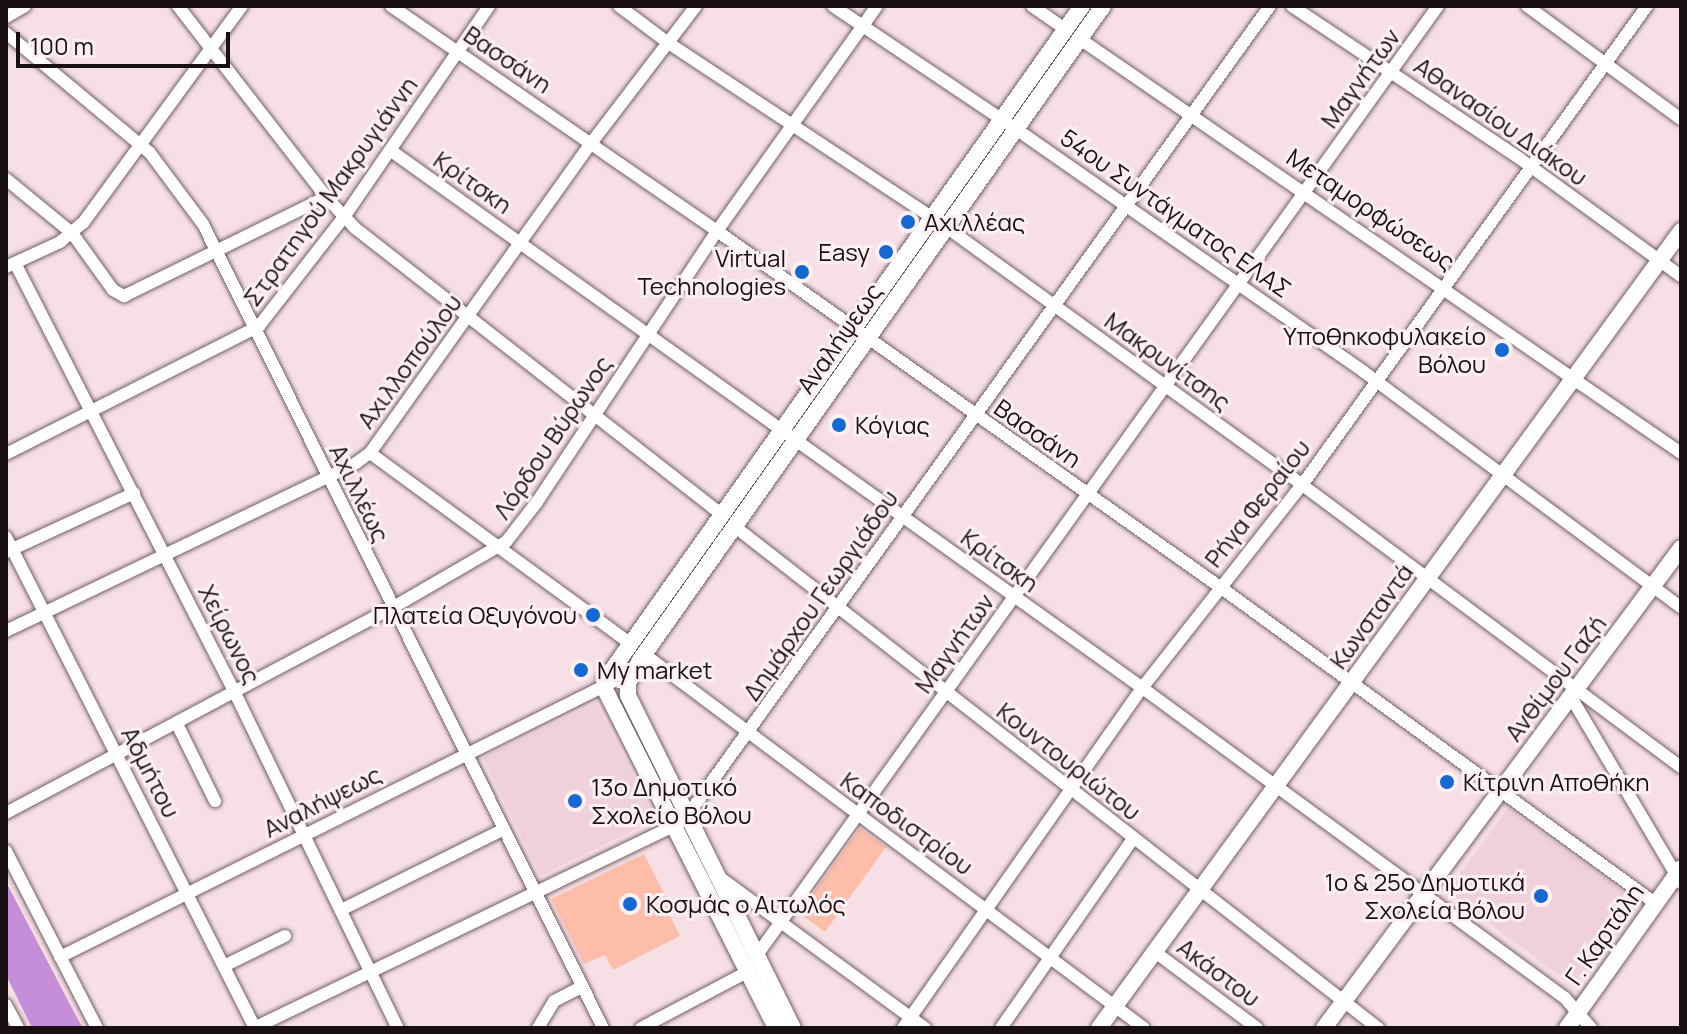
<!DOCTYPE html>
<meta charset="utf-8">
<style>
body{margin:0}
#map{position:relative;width:1687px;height:1034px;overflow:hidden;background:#f7dfe6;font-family:Manrope,sans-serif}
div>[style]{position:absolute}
.built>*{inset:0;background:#f0d0da}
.green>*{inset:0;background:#fdbda9}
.water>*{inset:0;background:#c68dd9}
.roads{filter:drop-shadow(0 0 2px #735f65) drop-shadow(0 0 2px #735f65)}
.street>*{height:12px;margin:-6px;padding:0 6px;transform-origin:6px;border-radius:6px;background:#fff}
.secondary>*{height:16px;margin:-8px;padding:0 8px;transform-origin:8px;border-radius:8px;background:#fff}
.dots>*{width:22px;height:22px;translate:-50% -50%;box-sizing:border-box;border:4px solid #feeff3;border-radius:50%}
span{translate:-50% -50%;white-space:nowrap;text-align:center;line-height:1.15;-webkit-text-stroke:6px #feeff3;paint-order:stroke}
.street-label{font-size:24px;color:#181013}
.poi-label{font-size:24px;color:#181013}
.left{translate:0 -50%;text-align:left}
.right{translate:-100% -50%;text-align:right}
.frame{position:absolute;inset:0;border:8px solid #181013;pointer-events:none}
.scale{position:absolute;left:16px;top:32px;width:214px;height:36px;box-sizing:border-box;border:4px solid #181013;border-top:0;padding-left:10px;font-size:24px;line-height:28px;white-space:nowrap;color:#181013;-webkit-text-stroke:6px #feeff3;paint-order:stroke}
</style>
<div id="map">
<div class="built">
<i style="clip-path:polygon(596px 703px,656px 819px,540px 876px,483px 758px)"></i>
<i style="clip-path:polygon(1508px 808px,1636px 901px,1575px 987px,1447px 892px)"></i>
</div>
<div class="green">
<i style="clip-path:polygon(860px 828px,886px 847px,825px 932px,799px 913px)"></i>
<i style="clip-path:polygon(644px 854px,670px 905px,666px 908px,680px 936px,613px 970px,605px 955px,584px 964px,551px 899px)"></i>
</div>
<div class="water">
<i style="clip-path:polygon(6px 882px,75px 1014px,83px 1028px,32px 1028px,6px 975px)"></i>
</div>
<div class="roads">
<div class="street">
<i style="left:178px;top:6px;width:242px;rotate:52.2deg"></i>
<i style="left:326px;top:197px;width:42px;rotate:46.9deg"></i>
<i style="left:355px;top:228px;width:466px;rotate:38deg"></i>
<i style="left:391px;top:6px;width:396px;rotate:34.6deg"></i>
<i style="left:717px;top:231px;width:616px;rotate:35.29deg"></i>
<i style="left:1220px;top:587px;width:538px;rotate:36deg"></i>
<i style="left:619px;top:6px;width:60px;rotate:36.9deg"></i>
<i style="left:667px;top:42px;width:335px;rotate:33.5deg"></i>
<i style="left:946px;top:227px;width:423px;rotate:35.9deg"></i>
<i style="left:1289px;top:475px;width:489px;rotate:36.7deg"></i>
<i style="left:833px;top:6px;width:220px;rotate:33.9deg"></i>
<i style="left:1016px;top:129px;width:424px;rotate:34.9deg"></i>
<i style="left:1364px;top:372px;width:395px;rotate:36.6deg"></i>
<i style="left:1032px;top:6px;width:40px;rotate:34.9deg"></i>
<i style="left:1292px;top:6px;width:273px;rotate:33.8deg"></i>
<i style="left:1519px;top:158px;width:200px;rotate:36.1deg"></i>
<i style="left:1527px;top:6px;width:191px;rotate:36.3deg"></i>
<i style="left:6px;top:17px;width:22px;rotate:-30deg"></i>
<i style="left:6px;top:33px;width:187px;rotate:39.8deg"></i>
<i style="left:150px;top:153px;width:89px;rotate:53.3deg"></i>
<i style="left:203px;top:224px;width:898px;rotate:63.55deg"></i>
<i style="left:1080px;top:39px;width:730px;rotate:34.56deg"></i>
<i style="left:390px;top:150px;width:918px;rotate:35.56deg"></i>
<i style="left:1137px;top:684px;width:531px;rotate:36.27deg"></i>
<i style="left:1565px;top:998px;width:40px;rotate:49deg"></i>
<i style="left:6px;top:179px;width:85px;rotate:39.3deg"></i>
<i style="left:72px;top:233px;width:70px;rotate:54.3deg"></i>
<i style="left:113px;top:290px;width:13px;rotate:29deg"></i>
<i style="left:124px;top:296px;width:225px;rotate:-26.1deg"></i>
<i style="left:15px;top:263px;width:483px;rotate:62.9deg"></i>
<i style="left:235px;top:693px;width:373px;rotate:64.1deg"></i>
<i style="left:6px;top:267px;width:60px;rotate:-24.8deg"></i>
<i style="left:60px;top:242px;width:30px;rotate:-40deg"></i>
<i style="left:83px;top:223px;width:269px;rotate:-53.8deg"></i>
<i style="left:370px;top:453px;width:322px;rotate:36.2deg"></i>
<i style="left:6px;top:454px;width:284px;rotate:-26.8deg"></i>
<i style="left:259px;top:326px;width:138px;rotate:-52.1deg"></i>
<i style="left:344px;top:217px;width:256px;rotate:-55.5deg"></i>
<i style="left:734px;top:526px;width:817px;rotate:37.94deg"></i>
<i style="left:6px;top:537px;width:551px;rotate:63.11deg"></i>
<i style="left:6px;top:552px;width:141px;rotate:-24.7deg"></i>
<i style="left:6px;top:631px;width:388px;rotate:-25.6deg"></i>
<i style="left:356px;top:463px;width:17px;rotate:-36deg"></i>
<i style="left:370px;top:453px;width:382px;rotate:-54.5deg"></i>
<i style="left:592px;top:142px;width:171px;rotate:-52.6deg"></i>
<i style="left:644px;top:654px;width:624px;rotate:36.8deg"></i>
<i style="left:1571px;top:697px;width:216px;rotate:59.4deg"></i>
<i style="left:177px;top:724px;width:86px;rotate:63.7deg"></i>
<i style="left:6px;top:813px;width:437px;rotate:-28deg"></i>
<i style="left:392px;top:608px;width:132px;rotate:-30.1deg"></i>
<i style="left:506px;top:542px;width:51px;rotate:-52.2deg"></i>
<i style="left:537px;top:502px;width:325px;rotate:-56.4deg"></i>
<i style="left:717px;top:231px;width:276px;rotate:-54.6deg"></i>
<i style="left:6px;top:851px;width:199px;rotate:62.8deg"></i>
<i style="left:718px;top:876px;width:257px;rotate:36.3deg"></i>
<i style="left:341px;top:910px;width:182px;rotate:-26.4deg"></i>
<i style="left:1155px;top:952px;width:127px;rotate:36.7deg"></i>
<i style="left:757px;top:955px;width:1168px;rotate:-54.34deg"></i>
<i style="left:60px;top:957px;width:639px;rotate:-26.48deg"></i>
<i style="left:224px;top:966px;width:68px;rotate:-26.2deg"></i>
<i style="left:6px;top:1005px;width:26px;rotate:62deg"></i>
<i style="left:254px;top:1028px;width:466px;rotate:-25.7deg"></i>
<i style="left:674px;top:826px;width:16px;rotate:-38deg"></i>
<i style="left:687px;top:816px;width:998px;rotate:-54.26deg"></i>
<i style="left:538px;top:1028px;width:31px;rotate:-59deg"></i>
<i style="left:554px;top:1001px;width:30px;rotate:-27deg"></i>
<i style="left:641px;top:1028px;width:120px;rotate:-27.8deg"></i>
<i style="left:747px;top:972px;width:8px;rotate:-104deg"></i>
<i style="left:903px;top:1028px;width:416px;rotate:-54.9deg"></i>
<i style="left:1142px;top:688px;width:258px;rotate:-51.8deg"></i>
<i style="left:1302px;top:485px;width:590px;rotate:-54.24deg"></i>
<i style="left:1001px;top:1028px;width:231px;rotate:-55.1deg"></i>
</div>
<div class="secondary">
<i style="left:776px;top:1028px;width:382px;rotate:-116.8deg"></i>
<i style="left:604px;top:687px;width:7px;rotate:-82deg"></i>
<i style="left:605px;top:680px;width:826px;rotate:-54.71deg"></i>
<i style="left:793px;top:1028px;width:372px;rotate:-116.4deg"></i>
<i style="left:628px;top:695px;width:12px;rotate:-90deg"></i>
<i style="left:628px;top:683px;width:26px;rotate:-62deg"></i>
<i style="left:640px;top:660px;width:801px;rotate:-54.7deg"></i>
<i style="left:1099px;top:1028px;width:987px;rotate:-53.86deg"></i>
<i style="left:1324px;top:1028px;width:598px;rotate:-53.36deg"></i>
<i style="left:1567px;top:1028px;width:196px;rotate:-54.5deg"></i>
</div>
</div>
<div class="dots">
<i style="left:908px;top:222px;background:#1469d2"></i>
<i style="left:886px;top:252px;background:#1469d2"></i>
<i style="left:802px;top:272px;background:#1469d2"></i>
<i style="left:1502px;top:350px;background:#1469d2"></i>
<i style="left:839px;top:425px;background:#1469d2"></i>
<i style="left:593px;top:615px;background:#1469d2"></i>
<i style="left:581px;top:670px;background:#1469d2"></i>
<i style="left:1447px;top:782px;background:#1469d2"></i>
<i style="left:575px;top:801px;background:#1469d2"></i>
<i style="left:1541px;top:896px;background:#1469d2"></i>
<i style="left:630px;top:904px;background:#1469d2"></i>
</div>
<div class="street-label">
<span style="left:508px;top:59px;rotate:34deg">Βασσάνη</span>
<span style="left:1360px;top:78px;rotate:-54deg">Μαγνήτων</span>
<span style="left:1501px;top:121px;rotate:35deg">Αθανασίου Διάκου</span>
<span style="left:473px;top:182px;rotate:35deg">Κρίτσκη</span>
<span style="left:330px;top:191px;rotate:-54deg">Στρατηγού Μακρυγιάννη</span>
<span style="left:1371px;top:209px;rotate:34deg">Μεταμορφώσεως</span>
<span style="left:1176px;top:213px;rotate:35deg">54ου Συντάγματος ΕΛΑΣ</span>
<span style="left:839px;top:338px;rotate:-55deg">Αναλήψεως</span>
<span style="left:409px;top:361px;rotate:-54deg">Αχιλλοπούλου</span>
<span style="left:1168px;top:361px;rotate:36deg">Μακρυνίτσης</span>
<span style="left:1038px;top:433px;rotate:35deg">Βασσάνη</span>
<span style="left:552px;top:437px;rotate:-56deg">Λόρδου Βύρωνος</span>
<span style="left:360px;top:493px;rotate:64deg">Αχιλλέως</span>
<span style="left:1257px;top:503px;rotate:-52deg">Ρήγα Φεραίου</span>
<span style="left:1000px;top:560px;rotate:36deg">Κρίτσκη</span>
<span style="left:820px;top:595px;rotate:-55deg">Δημάρχου Γεωργιάδου</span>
<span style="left:1371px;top:616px;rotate:-54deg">Κωνσταντά</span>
<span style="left:230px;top:634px;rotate:63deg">Χείρωνος</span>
<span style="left:954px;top:643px;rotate:-54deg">Μαγνήτων</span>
<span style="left:1555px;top:678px;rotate:-53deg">Ανθίμου Γαζή</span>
<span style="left:1069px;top:761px;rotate:38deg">Κουντουριώτου</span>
<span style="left:151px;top:772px;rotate:63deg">Αδμήτου</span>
<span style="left:322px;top:801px;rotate:-27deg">Αναλήψεως</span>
<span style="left:907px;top:823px;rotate:36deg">Καποδιστρίου</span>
<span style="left:1604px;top:934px;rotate:-55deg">Γ. Καρτάλη</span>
<span style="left:1219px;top:972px;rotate:37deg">Ακάστου</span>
</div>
<div class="poi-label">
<span class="left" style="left:924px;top:222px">Αχιλλέας</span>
<span class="right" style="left:870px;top:252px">Easy</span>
<span class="right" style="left:786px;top:272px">Virtual<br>Technologies</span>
<span class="right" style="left:1486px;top:350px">Υποθηκοφυλακείο<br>Βόλου</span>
<span class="left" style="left:855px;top:425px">Κόγιας</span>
<span class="right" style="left:577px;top:615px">Πλατεία Οξυγόνου</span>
<span class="left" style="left:597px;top:670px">My market</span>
<span class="left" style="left:1463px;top:782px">Κίτρινη Αποθήκη</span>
<span class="left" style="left:591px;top:801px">13o Δημοτικό<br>Σχολείο Βόλου</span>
<span class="right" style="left:1525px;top:896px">1ο &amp; 25ο Δημοτικά<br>Σχολεία Βόλου</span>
<span class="left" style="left:646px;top:904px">Κοσμάς ο Αιτωλός</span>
</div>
<div class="frame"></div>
<div class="scale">100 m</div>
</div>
